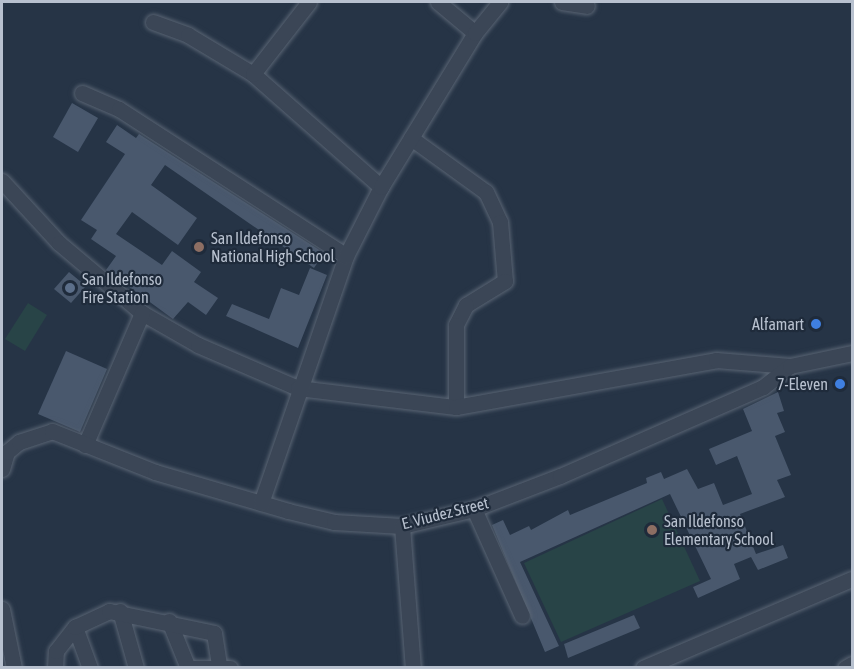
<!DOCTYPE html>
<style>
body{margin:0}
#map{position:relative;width:854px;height:669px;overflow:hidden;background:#263446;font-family:"Asap Condensed",sans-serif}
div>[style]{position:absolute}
.green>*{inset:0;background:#284447}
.building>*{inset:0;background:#49586d}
.roads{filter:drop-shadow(0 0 2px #596473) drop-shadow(0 0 2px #596473)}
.minor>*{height:15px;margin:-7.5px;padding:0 7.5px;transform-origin:7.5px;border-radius:7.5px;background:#3b4656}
.dots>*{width:16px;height:16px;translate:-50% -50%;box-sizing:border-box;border:3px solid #1f2b3b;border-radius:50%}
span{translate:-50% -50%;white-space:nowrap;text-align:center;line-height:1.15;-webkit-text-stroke:4.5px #1f2b3b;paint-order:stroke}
.poi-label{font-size:16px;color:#b8c1cf}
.left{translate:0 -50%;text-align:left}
.right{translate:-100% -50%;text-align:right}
.street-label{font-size:16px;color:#b8c1cf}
.frame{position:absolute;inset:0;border:3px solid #b8c1cf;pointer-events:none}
</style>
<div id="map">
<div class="green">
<i style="clip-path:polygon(28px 303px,47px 315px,25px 351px,5px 339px)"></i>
<i style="clip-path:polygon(662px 499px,700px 581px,561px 642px,524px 563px)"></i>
</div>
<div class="building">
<i style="clip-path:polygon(72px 103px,98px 118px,78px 152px,53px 137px)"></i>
<i style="clip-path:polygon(117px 125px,136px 138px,139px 134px,324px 253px,314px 268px,165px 165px,151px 185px,197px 218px,178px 245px,132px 212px,116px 234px,162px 265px,172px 251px,201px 272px,194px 282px,218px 298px,206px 315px,188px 302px,173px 319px,106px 270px,116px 256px,91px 239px,97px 230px,81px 220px,125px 154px,106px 142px)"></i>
<i style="clip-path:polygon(310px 268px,327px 275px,298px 348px,226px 316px,232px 304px,269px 319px,281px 288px,299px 295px)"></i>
<i style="clip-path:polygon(69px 272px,86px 286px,71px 303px,54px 289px)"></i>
<i style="clip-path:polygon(66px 351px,107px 369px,80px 432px,38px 414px)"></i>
<i style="clip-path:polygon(778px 392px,784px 411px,777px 413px,785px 432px,775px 436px,791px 475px,777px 480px,785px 497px,740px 514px,756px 554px,783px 545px,788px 558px,758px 570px,751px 557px,734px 564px,740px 579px,698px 598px,693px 587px,711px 579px,670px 494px,520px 562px,559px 646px,545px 652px,492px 525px,503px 520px,510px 535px,529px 526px,531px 530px,568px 510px,570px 515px,647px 483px,646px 478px,661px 472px,664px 479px,687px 469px,698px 489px,714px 483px,723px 505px,752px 494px,737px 456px,716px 465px,709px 449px,752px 431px,743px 409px)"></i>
<i style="clip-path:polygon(634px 615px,640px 628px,568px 658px,564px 644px)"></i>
</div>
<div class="roads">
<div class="minor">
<i style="left:438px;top:2px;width:48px;rotate:40deg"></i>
<i style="left:562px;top:2px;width:25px;rotate:9deg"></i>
<i style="left:153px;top:22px;width:37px;rotate:20deg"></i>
<i style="left:188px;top:35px;width:76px;rotate:31deg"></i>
<i style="left:253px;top:74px;width:171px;rotate:41.4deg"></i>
<i style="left:253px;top:74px;width:91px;rotate:-52.1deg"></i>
<i style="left:82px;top:93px;width:40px;rotate:23.4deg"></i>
<i style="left:119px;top:109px;width:270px;rotate:32.9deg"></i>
<i style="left:411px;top:138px;width:92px;rotate:35.8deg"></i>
<i style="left:486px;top:192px;width:33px;rotate:65deg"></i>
<i style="left:500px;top:222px;width:59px;rotate:85.2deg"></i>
<i style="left:505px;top:281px;width:46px;rotate:148.4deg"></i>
<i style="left:466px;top:305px;width:22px;rotate:117deg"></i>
<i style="left:456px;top:325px;width:82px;rotate:90deg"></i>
<i style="left:2px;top:181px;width:84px;rotate:47.4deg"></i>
<i style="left:59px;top:243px;width:109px;rotate:40.1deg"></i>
<i style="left:142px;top:313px;width:64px;rotate:29.7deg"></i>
<i style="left:198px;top:345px;width:109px;rotate:23.3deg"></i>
<i style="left:298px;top:388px;width:159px;rotate:6.9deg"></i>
<i style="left:456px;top:407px;width:264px;rotate:-10.2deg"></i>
<i style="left:716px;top:360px;width:74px;rotate:4.6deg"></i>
<i style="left:85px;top:445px;width:144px;rotate:-66.6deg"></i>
<i style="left:2px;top:469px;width:18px;rotate:-74deg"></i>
<i style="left:7px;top:452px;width:16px;rotate:-40deg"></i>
<i style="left:19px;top:442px;width:35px;rotate:-18deg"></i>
<i style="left:52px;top:431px;width:111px;rotate:21.7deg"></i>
<i style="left:155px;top:472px;width:139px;rotate:16.3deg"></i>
<i style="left:288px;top:511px;width:47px;rotate:13.4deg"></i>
<i style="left:334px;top:522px;width:68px;rotate:3.4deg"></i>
<i style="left:402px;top:526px;width:74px;rotate:-13.3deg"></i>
<i style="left:474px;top:509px;width:92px;rotate:-21deg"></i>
<i style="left:560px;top:476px;width:222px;rotate:-23.7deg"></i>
<i style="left:763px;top:387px;width:34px;rotate:-38deg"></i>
<i style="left:790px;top:366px;width:63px;rotate:-11.8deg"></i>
<i style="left:261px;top:503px;width:261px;rotate:-71deg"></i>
<i style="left:346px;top:256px;width:77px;rotate:-63.1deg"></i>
<i style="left:381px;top:187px;width:180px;rotate:-58.6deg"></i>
<i style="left:475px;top:33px;width:40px;rotate:-51deg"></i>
<i style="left:474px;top:509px;width:117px;rotate:65.8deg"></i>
<i style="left:402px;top:526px;width:142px;rotate:85.6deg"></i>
<i style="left:2px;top:609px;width:60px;rotate:78.5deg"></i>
<i style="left:120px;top:611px;width:59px;rotate:74.3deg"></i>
<i style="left:169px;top:621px;width:51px;rotate:68deg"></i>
<i style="left:75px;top:627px;width:44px;rotate:69.9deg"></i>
<i style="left:55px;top:668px;width:17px;rotate:-87deg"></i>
<i style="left:56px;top:651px;width:31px;rotate:-52deg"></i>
<i style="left:75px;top:627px;width:38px;rotate:-25deg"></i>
<i style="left:109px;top:611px;width:107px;rotate:11.8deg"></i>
<i style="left:214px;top:633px;width:31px;rotate:81deg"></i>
<i style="left:190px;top:668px;width:40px"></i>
<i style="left:643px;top:668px;width:227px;rotate:-23.1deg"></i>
<i style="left:845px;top:668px;width:8px;rotate:-30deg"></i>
</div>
</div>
<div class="dots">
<i style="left:199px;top:247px;background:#8d6e63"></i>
<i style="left:70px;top:288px;background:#5c6f8a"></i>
<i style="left:816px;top:324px;background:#3f7fe0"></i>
<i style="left:840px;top:384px;background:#3f7fe0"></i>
<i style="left:652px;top:530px;background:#8d6e63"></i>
</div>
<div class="poi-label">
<span class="left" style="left:211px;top:247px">San Ildefonso<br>National High School</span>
<span class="left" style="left:82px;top:288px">San Ildefonso<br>Fire Station</span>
<span class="right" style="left:804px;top:324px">Alfamart</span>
<span class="right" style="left:828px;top:384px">7-Eleven</span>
<span class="left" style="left:664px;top:530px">San Ildefonso<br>Elementary School</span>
</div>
<div class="street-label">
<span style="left:445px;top:513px;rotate:-14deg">E. Viudez Street</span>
</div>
<div class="frame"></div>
</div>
